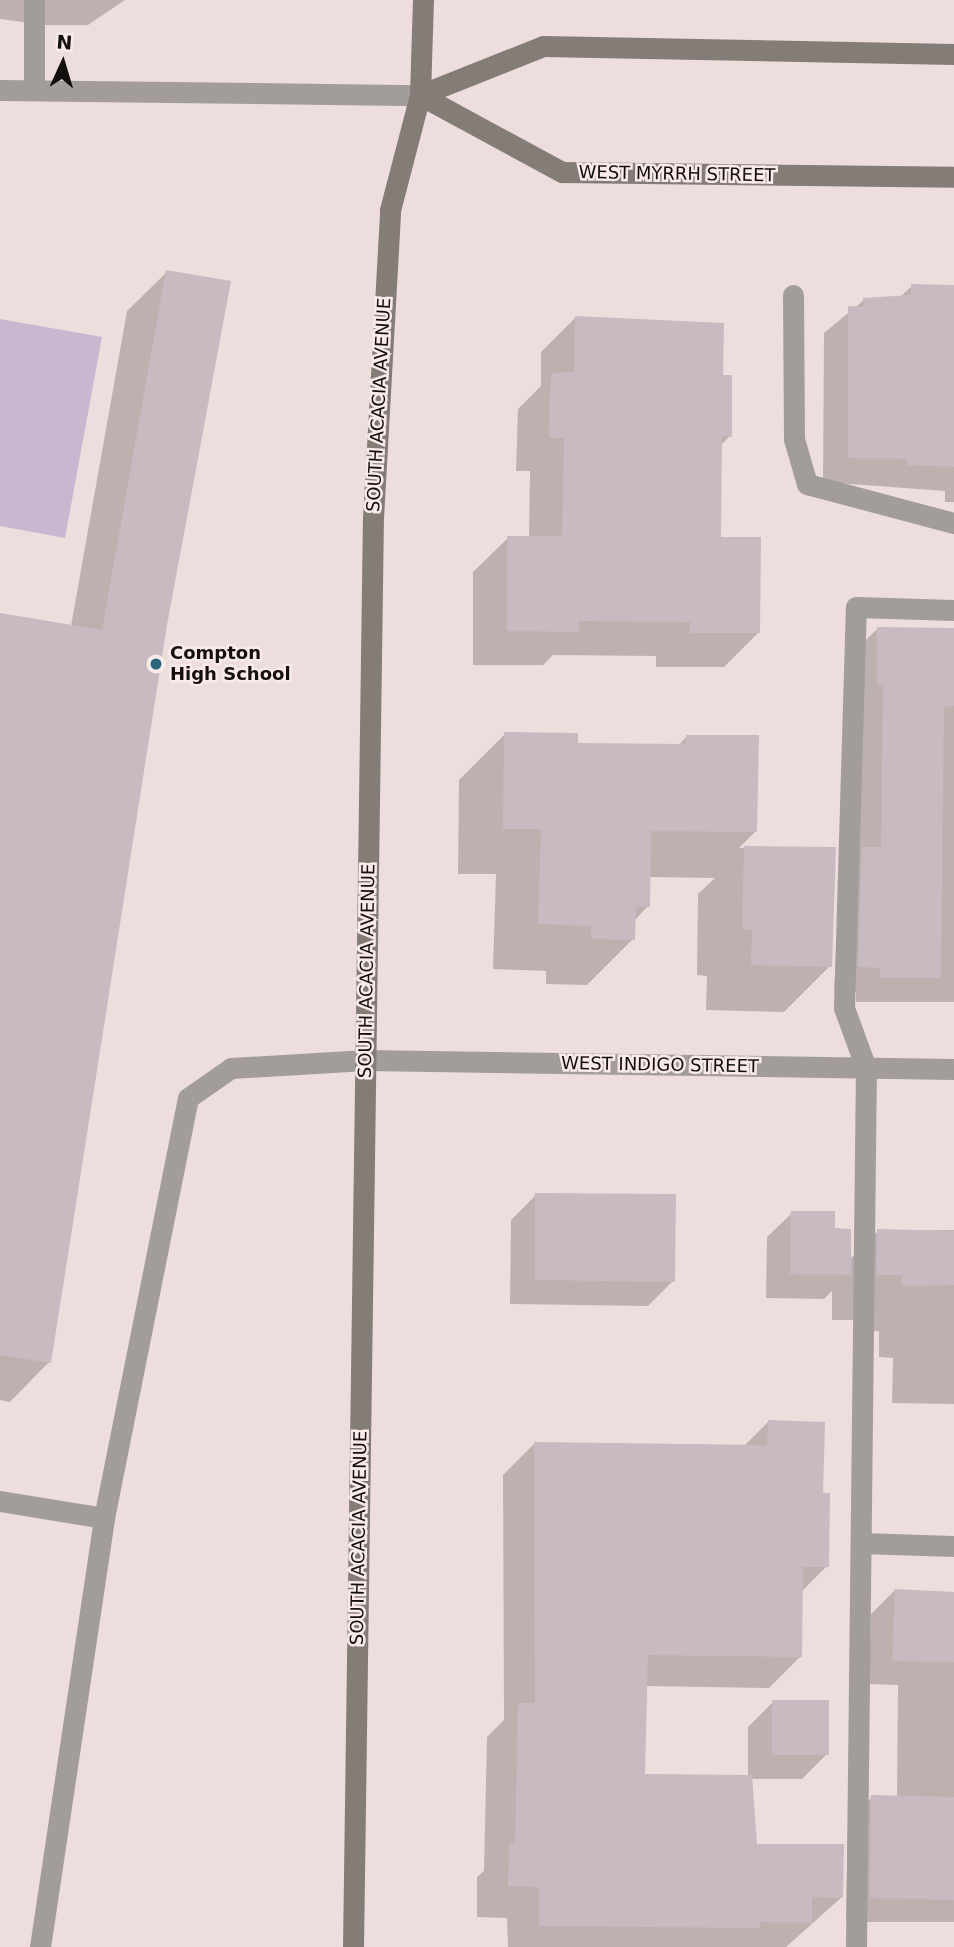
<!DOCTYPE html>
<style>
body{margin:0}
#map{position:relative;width:954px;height:1947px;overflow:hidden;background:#eddedd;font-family:"DejaVu Sans",sans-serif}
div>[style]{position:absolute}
.water>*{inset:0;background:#cab6d0}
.shadow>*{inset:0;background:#0003}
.building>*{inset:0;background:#c7bac0}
.lane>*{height:21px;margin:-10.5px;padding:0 10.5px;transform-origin:10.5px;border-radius:10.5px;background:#a29d9a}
.street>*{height:21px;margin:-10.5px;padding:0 10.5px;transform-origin:10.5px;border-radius:10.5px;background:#a29d9a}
.secondary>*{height:21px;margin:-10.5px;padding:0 10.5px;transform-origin:10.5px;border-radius:10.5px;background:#837c77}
.dots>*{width:19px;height:19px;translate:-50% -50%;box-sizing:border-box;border:4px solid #faebea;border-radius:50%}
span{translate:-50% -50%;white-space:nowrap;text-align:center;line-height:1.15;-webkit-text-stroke:5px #faebea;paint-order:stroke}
.street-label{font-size:18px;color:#130f0e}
.poi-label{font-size:18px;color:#130f0e;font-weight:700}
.left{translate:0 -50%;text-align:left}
.north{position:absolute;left:28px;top:28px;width:70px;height:70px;-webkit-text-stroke:5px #faebea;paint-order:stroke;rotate:4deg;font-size:19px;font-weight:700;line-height:28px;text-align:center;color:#130f0e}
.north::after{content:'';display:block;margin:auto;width:24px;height:32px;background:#130f0e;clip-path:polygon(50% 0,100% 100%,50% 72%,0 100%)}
</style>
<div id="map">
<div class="water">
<i style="clip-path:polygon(0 319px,102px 337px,65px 538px,0 526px)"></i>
</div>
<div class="shadow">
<i style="clip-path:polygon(0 0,125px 0,88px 25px,44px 25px,0 19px)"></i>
<i style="clip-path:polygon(167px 272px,165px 625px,49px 1362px,10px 1402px,0 1400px,0 615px,71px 626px,127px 311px)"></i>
<i style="clip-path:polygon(912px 286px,954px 288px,954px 502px,945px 502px,945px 491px,823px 482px,824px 333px,864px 300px,900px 297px)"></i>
<i style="clip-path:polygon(576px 317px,721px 377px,730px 436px,720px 446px,719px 539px,759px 632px,724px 667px,656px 667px,656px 656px,553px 655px,543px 665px,473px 665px,473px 572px,508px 538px,529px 538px,530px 471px,516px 471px,518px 409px,541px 386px,541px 352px)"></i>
<i style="clip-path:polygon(877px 629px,954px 630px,954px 1002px,856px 1002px,856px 992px,834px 991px,853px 653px)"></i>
<i style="clip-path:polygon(505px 734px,577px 745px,678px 746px,687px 736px,756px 831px,739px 848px,834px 848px,830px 966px,784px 1012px,706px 1010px,707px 976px,697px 975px,698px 894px,715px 878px,649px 877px,648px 906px,634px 921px,633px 939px,587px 985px,546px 984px,546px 971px,493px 969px,496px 874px,458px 874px,459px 780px)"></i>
<i style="clip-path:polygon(536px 1195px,673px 1281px,648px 1306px,510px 1304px,511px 1220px)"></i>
<i style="clip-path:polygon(792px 1213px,833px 1230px,849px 1260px,878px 1231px,954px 1230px,954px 1404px,892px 1403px,893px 1358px,879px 1357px,879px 1331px,856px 1331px,857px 1320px,832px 1320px,832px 1291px,824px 1299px,766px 1298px,767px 1237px)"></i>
<i style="clip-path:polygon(768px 1422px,821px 1495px,827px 1566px,801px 1592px,801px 1656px,769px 1688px,646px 1686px,643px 1776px,748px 1777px,748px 1727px,773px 1702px,827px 1754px,802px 1779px,751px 1779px,755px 1846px,842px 1897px,786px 1947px,508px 1947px,507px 1918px,477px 1917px,477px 1877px,484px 1871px,487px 1737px,504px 1720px,503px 1475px,535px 1443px,744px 1446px)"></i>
<i style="clip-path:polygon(895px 1590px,954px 1593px,954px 1922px,846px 1922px,848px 1821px,872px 1797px,897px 1797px,898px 1685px,869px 1684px,871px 1614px)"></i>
</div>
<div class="building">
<i style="clip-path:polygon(166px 270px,231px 281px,167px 625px,51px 1363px,0 1355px,0 613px,102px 630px)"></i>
<i style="clip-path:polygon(911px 284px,954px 285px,954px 467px,907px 465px,907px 459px,848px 458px,848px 306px,864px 307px,863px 298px,911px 295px)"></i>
<i style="clip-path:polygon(575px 316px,724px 323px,723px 375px,732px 375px,732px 437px,722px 436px,721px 537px,761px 537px,760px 633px,690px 633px,690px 622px,579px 621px,579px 632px,507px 631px,507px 536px,562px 536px,564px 438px,549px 438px,550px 387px,552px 373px,574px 372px)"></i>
<i style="clip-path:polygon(877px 627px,954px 628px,954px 706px,944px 707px,941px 978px,880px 978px,880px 968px,858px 967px,862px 847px,881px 847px,883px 685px,877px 685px)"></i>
<i style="clip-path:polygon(504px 732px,578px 733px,578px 743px,686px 744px,686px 735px,759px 735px,757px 832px,651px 831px,650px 907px,636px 907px,635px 940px,591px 939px,591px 926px,538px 924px,541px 829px,503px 829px)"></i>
<i style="clip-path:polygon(744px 846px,836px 847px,832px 967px,751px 965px,752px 930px,742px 929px)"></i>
<i style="clip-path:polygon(535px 1193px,676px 1194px,675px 1282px,535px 1280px)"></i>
<i style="clip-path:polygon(791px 1211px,835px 1211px,835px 1228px,851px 1229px,851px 1275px,790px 1274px)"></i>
<i style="clip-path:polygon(877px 1229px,954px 1231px,954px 1285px,902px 1286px,902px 1275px,877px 1275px)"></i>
<i style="clip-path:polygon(768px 1420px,825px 1422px,823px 1493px,830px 1493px,829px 1567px,803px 1567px,802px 1657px,648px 1655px,645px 1774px,752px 1775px,757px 1844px,844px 1844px,843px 1898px,812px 1897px,812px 1923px,760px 1922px,760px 1928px,539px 1926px,539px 1887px,508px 1886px,509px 1843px,515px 1844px,518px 1703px,535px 1703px,534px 1442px,767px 1445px)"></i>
<i style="clip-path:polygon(895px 1589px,954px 1592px,954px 1662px,892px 1661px)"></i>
<i style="clip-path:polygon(772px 1700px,829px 1700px,829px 1755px,772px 1755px)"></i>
<i style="clip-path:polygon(871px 1795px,954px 1797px,954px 1900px,870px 1898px)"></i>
</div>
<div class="lane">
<i style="left:34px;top:90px;width:90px;rotate:-90deg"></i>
<i style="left:793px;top:295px;width:144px;rotate:89.6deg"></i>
<i style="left:794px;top:439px;width:47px;rotate:73.9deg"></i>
<i style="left:807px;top:484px;width:152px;rotate:14.9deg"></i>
<i style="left:0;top:1501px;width:105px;rotate:9.3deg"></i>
<i style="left:861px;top:1543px;width:93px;rotate:1.8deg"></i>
<i style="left:40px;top:1947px;width:434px;rotate:-81.5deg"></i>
<i style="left:104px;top:1518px;width:428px;rotate:-78.7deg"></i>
<i style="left:188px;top:1098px;width:52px;rotate:-34.9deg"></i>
<i style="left:231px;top:1068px;width:135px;rotate:-3.4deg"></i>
<i style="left:856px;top:1947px;width:879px;rotate:-89.35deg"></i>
<i style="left:866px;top:1068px;width:64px;rotate:-110.1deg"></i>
<i style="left:844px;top:1008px;width:401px;rotate:-88.3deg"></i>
<i style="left:856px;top:607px;width:98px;rotate:1.8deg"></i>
</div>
<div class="street">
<i style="left:0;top:90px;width:420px;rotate:0.7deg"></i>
<i style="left:366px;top:1060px;width:588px;rotate:0.88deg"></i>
</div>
<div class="secondary">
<i style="left:420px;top:95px;width:162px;rotate:28.5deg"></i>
<i style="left:562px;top:172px;width:392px;rotate:0.7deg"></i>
<i style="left:420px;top:95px;width:132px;rotate:-21.7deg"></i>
<i style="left:543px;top:46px;width:411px;rotate:1.1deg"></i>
<i style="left:353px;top:1947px;width:1429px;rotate:-89.2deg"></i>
<i style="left:373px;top:518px;width:308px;rotate:-86.8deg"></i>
<i style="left:390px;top:210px;width:119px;rotate:-75.4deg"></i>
<i style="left:420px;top:95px;width:95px;rotate:-88.2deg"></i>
</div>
<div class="dots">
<i style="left:156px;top:664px;background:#27667b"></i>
</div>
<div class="street-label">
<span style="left:677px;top:174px;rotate:1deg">WEST MYRRH STREET</span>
<span style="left:379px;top:405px;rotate:-87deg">SOUTH ACACIA AVENUE</span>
<span style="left:367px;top:971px;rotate:-89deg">SOUTH ACACIA AVENUE</span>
<span style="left:660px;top:1065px;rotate:1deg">WEST INDIGO STREET</span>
<span style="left:359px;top:1538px;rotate:-89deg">SOUTH ACACIA AVENUE</span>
</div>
<div class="poi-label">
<span class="left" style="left:170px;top:664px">Compton<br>High School</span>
</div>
<div class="north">N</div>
</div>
